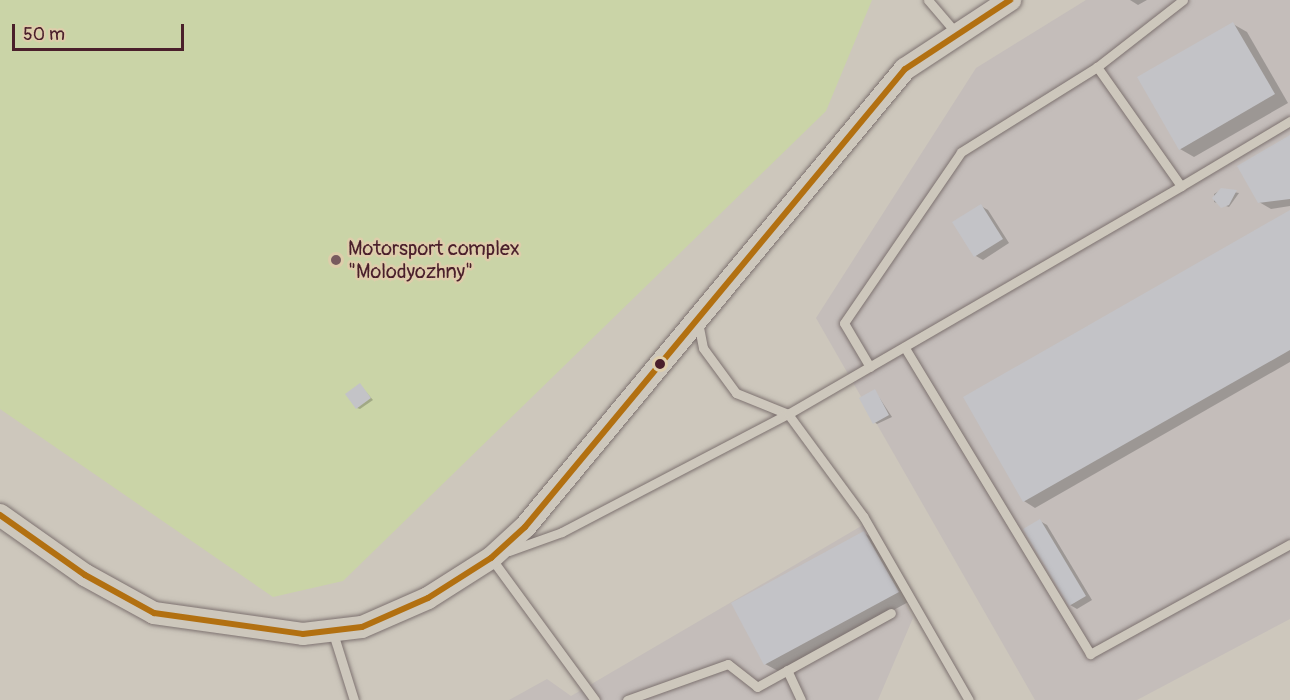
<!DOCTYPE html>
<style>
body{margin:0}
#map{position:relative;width:1290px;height:700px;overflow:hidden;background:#cdc7bc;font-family:Pangolin,sans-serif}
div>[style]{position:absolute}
.built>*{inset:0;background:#c4bdba}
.green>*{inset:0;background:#cad4a7}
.shadow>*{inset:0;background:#0003}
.building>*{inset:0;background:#c3c3c7}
.roads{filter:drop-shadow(0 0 2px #7d7270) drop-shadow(0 0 2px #7d7270)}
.service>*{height:9px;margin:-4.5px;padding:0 4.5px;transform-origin:4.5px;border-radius:4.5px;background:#cdc7bc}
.tertiary>*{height:22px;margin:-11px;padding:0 11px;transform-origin:11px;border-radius:11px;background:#cdc7bc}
.bus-1>*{height:6px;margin:-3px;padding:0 3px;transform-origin:3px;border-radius:3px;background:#b27011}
.dots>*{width:16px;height:16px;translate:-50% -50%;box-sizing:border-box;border:3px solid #decdab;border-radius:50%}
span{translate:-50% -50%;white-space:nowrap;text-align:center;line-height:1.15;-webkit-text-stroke:5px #decdab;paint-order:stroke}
.poi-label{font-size:20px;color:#4a1f2b}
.left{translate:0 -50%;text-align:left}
.scale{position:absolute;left:12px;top:24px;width:172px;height:27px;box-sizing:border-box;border:3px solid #4a1f2b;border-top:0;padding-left:8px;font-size:18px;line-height:21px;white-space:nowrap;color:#4a1f2b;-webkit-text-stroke:4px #decdab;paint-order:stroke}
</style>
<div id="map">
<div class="built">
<i style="clip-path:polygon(1086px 0,1290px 0,1290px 619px,1137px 700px,1035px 700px,816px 318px,976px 68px)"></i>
<i style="clip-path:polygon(863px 525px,913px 618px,878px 700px,509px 700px,547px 679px,571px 696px)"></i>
</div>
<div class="green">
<i style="clip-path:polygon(0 0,872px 0,826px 111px,343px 581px,273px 597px,0 409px)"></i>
</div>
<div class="shadow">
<i style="clip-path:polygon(1130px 0,1147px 0,1138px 5px)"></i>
<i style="clip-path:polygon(1233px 24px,1247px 32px,1288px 103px,1194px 157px,1180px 149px)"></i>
<i style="clip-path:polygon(1290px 137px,1290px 206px,1271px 209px,1259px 202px)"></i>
<i style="clip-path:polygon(1221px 190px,1239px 193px,1229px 207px,1214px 202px,1214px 194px)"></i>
<i style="clip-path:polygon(981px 206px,988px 210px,1009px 243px,983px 260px,976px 256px)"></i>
<i style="clip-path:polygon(1290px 212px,1290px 362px,1035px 508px,1024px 501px)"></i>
<i style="clip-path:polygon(360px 385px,373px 400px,360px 409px,357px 408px)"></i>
<i style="clip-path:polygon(875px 391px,892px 417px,877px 424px,874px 422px)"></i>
<i style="clip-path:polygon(1040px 521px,1047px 525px,1092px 600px,1077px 609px,1070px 605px)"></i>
<i style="clip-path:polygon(864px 533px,878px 541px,912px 600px,780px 672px,765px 664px)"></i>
</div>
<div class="building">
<i style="clip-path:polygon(1233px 22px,1275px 94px,1179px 150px,1137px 77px)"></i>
<i style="clip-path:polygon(1290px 135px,1290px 199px,1258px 203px,1237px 166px)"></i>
<i style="clip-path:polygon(1221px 188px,1237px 190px,1229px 205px,1221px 208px,1212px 198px)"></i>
<i style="clip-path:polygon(981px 204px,1003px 239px,974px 257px,952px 222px)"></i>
<i style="clip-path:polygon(1290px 210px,1290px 350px,1023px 502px,963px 397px)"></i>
<i style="clip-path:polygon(360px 383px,371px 398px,356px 409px,345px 394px)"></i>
<i style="clip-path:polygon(875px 389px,889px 415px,873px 424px,859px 398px)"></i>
<i style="clip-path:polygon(1040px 519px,1086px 596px,1069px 606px,1023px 529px)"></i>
<i style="clip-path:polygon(864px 531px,899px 592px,764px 665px,731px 603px)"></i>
</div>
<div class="roads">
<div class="service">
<i style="left:928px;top:0;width:45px;rotate:49.5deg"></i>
<i style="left:1181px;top:186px;width:127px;rotate:-30.8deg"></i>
<i style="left:698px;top:322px;width:26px;rotate:79deg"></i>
<i style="left:703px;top:348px;width:56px;rotate:53.7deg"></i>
<i style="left:736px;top:393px;width:56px;rotate:22deg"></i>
<i style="left:788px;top:414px;width:127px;rotate:53.7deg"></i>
<i style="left:863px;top:516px;width:212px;rotate:60.1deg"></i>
<i style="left:905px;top:348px;width:358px;rotate:58.8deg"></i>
<i style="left:1090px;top:654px;width:228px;rotate:-28.8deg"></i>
<i style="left:870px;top:367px;width:51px;rotate:-120.6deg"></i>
<i style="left:844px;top:323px;width:207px;rotate:-55.6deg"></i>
<i style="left:961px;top:152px;width:160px;rotate:-32deg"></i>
<i style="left:509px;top:551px;width:56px;rotate:-19.7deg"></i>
<i style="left:562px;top:532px;width:255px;rotate:-27.6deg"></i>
<i style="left:788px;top:414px;width:454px;rotate:-30.1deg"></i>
<i style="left:1181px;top:186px;width:146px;rotate:-125.2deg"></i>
<i style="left:1097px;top:67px;width:109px;rotate:-37.9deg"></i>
<i style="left:491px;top:558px;width:176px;rotate:53.8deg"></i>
<i style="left:332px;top:630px;width:73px;rotate:72.6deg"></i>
<i style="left:787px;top:670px;width:33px;rotate:65deg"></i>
<i style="left:627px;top:700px;width:107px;rotate:-19.6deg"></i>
<i style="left:728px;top:664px;width:37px;rotate:38deg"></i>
<i style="left:757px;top:687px;width:153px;rotate:-28.9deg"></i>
</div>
<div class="tertiary">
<i style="left:0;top:515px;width:104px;rotate:35.2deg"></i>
<i style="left:85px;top:575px;width:79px;rotate:28.8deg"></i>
<i style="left:154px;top:613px;width:150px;rotate:8deg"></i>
<i style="left:303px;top:634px;width:59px;rotate:-6.8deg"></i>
<i style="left:362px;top:627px;width:72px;rotate:-23.7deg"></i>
<i style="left:428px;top:598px;width:75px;rotate:-32.4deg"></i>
<i style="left:491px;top:558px;width:46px;rotate:-42.4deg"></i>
<i style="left:525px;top:527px;width:595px;rotate:-50.32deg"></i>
<i style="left:905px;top:69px;width:126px;rotate:-33.3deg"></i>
</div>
</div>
<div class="bus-1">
<i style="left:0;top:515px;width:104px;rotate:35.2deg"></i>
<i style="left:85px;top:575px;width:79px;rotate:28.8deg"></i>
<i style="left:154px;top:613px;width:150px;rotate:8deg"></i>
<i style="left:303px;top:634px;width:59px;rotate:-6.8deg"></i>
<i style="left:362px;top:627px;width:72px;rotate:-23.7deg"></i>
<i style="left:428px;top:598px;width:75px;rotate:-32.4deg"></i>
<i style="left:491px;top:558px;width:46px;rotate:-42.4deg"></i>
<i style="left:525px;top:527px;width:595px;rotate:-50.32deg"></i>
<i style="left:905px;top:69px;width:126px;rotate:-33.3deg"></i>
</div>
<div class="dots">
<i style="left:336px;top:260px;background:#785a5e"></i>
<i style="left:660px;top:364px;background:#4a1f2b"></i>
</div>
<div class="poi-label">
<span class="left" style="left:348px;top:260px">Motorsport complex<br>"Molodyozhny"</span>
</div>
<div class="scale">50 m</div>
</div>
